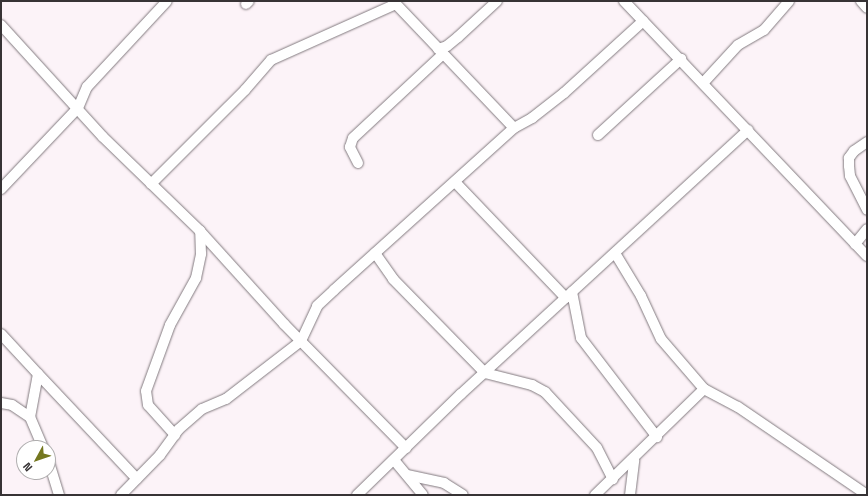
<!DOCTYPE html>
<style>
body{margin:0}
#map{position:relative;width:868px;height:496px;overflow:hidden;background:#fcf3f8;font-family:"Space Grotesk",sans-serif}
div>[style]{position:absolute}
.roads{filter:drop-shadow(0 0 1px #827a7f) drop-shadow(0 0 1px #827a7f)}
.minor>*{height:10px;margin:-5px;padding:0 5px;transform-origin:5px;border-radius:5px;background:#fff}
span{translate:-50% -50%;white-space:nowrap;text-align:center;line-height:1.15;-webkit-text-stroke:3.5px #fff;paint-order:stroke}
.frame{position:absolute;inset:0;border:2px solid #373335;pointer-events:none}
.north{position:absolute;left:16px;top:440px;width:40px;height:40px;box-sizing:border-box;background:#fff;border:1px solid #afadae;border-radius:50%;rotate:230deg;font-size:11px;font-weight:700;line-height:16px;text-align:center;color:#373335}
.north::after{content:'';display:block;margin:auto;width:14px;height:18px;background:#74771f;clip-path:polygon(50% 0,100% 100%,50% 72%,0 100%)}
</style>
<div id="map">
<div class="roads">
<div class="minor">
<i style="left:624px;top:1px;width:352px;rotate:46.4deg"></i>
<i style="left:861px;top:1px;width:9px;rotate:49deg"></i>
<i style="left:246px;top:4px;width:4px;rotate:-45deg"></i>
<i style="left:1px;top:25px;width:151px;rotate:47.7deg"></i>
<i style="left:103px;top:137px;width:135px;rotate:44.1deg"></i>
<i style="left:200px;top:231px;width:125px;rotate:47.9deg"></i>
<i style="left:284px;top:324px;width:174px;rotate:45.5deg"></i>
<i style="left:438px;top:49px;width:9px;rotate:-18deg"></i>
<i style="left:447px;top:46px;width:14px;rotate:-39deg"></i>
<i style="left:458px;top:37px;width:53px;rotate:-42.7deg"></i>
<i style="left:704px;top:82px;width:50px;rotate:-47.4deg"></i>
<i style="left:738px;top:45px;width:30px;rotate:-30deg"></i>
<i style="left:764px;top:30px;width:38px;rotate:-49deg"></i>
<i style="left:514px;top:128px;width:21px;rotate:-29deg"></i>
<i style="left:532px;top:118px;width:41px;rotate:-38deg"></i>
<i style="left:564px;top:93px;width:107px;rotate:-42.3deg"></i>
<i style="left:598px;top:135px;width:113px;rotate:-42.5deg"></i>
<i style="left:867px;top:142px;width:16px;rotate:145deg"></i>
<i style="left:854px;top:151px;width:9px;rotate:126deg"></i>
<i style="left:849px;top:158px;width:8px;rotate:90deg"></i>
<i style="left:849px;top:166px;width:10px;rotate:84deg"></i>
<i style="left:850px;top:176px;width:38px;rotate:63deg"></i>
<i style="left:358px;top:163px;width:18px;rotate:-117deg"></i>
<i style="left:350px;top:147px;width:9px;rotate:-72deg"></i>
<i style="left:353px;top:138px;width:123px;rotate:-43deg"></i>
<i style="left:456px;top:183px;width:159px;rotate:46.3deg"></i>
<i style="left:151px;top:184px;width:133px;rotate:-45deg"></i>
<i style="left:245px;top:90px;width:40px;rotate:-49deg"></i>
<i style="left:271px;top:60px;width:137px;rotate:-24.1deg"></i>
<i style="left:1px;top:189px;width:112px;rotate:-46.5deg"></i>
<i style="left:78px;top:108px;width:23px;rotate:-67deg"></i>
<i style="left:87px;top:87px;width:117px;rotate:-47.1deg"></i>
<i style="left:855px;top:244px;width:19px;rotate:-51deg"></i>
<i style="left:375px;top:253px;width:32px;rotate:55deg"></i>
<i style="left:393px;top:279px;width:132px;rotate:45.6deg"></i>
<i style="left:485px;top:373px;width:49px;rotate:14.3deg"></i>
<i style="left:532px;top:385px;width:15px;rotate:28deg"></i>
<i style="left:545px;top:392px;width:76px;rotate:47.1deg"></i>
<i style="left:597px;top:448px;width:35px;rotate:63deg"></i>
<i style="left:615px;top:253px;width:50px;rotate:58.8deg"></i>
<i style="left:641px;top:296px;width:47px;rotate:65.1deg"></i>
<i style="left:661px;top:339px;width:66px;rotate:49.3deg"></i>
<i style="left:704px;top:389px;width:38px;rotate:28deg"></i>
<i style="left:738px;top:407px;width:156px;rotate:34.3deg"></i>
<i style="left:572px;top:292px;width:47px;rotate:78.9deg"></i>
<i style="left:581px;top:338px;width:125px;rotate:52.5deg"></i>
<i style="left:1px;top:334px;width:54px;rotate:47.2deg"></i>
<i style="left:38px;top:374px;width:44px;rotate:100.5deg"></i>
<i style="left:30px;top:417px;width:34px;rotate:67deg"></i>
<i style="left:38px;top:374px;width:144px;rotate:46.7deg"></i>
<i style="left:1px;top:403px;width:11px;rotate:10deg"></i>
<i style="left:12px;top:405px;width:22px;rotate:34deg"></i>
<i style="left:175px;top:435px;width:40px;rotate:-132deg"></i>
<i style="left:148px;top:405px;width:14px;rotate:-98deg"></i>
<i style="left:146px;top:391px;width:70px;rotate:-70deg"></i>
<i style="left:170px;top:325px;width:54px;rotate:-61deg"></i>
<i style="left:196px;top:278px;width:25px;rotate:-78deg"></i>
<i style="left:201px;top:254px;width:23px;rotate:-92deg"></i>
<i style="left:48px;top:459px;width:38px;rotate:73deg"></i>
<i style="left:394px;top:460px;width:45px;rotate:50.4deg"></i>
<i style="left:407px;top:475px;width:38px;rotate:12deg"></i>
<i style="left:444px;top:483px;width:22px;rotate:32deg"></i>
<i style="left:121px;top:495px;width:56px;rotate:-45.7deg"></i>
<i style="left:160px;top:455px;width:32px;rotate:-54deg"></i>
<i style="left:179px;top:429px;width:30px;rotate:-41deg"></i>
<i style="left:202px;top:409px;width:26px;rotate:-23deg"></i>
<i style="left:226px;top:399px;width:95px;rotate:-37.7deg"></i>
<i style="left:301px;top:341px;width:38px;rotate:-65deg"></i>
<i style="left:317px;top:306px;width:23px;rotate:-43deg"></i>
<i style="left:334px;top:290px;width:242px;rotate:-42deg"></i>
<i style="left:514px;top:128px;width:175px;rotate:-133.6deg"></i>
<i style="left:357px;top:495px;width:145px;rotate:-44.2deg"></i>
<i style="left:461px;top:394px;width:390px;rotate:-42.6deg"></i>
<i style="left:595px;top:495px;width:152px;rotate:-44.2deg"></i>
<i style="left:630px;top:495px;width:35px;rotate:-83deg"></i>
</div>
</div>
<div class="frame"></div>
<div class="north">N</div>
</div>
